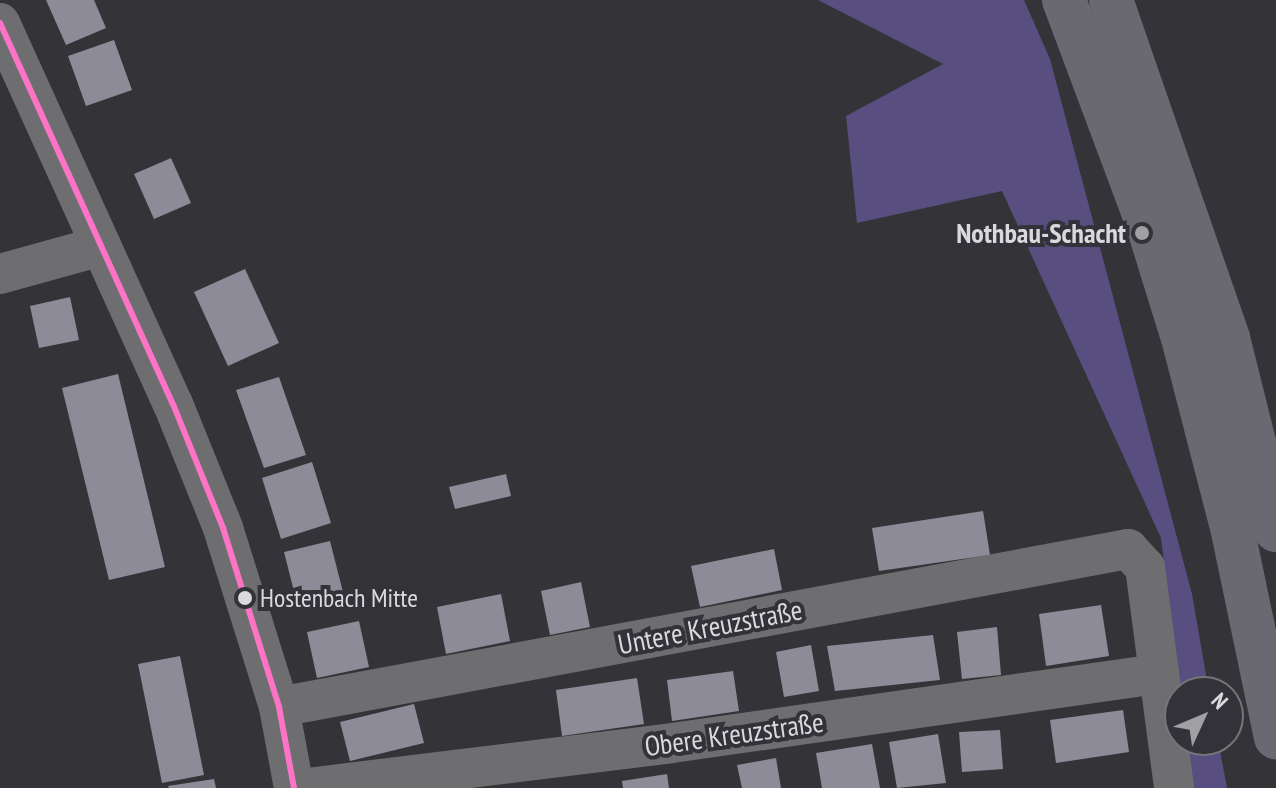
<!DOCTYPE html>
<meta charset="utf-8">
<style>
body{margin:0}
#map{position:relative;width:1276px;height:788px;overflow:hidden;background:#343337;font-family:"PT Sans Narrow",sans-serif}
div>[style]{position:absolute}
.green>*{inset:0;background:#584e80}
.building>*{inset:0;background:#8d8b98}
.minor>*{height:40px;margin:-20px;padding:0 20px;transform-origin:20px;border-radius:20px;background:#6e6e70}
.motorway>*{height:44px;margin:-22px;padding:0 22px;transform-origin:22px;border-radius:22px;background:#6a6871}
.bus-1>*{height:6px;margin:-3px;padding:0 3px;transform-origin:3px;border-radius:3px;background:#fd73c5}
.dots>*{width:22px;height:22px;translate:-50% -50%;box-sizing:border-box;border:4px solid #333238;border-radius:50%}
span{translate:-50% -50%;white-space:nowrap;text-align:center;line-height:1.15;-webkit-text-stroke:8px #333238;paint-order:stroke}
.bus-label{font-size:26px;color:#dadade}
.left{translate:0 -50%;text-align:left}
.poi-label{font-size:28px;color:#dadade;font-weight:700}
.right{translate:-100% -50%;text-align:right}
.street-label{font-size:28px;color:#dadade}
.north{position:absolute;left:1164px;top:676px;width:80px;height:80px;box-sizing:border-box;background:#333238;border:2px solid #76757a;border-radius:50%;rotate:46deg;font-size:22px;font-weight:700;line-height:32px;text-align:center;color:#dadade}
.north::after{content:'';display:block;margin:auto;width:28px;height:36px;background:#a0a0a4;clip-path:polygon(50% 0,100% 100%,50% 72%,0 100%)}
</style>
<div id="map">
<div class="green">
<i style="clip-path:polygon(818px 0,1024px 0,1050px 59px,1192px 594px,1209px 692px,1180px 692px,1161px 538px,1002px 191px,857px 223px,846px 116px,943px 64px)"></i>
<i style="clip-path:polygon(1186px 740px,1218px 740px,1227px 788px,1192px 788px)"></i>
</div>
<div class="building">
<i style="clip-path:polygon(46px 0,94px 0,106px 28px,66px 45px)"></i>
<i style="clip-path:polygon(114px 40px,132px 90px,86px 106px,68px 56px)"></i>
<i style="clip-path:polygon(171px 158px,191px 203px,154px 219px,134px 174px)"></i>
<i style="clip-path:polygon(245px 269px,279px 343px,228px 366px,194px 292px)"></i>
<i style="clip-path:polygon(70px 297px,79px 340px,39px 348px,30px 306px)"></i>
<i style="clip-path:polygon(118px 374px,165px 567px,109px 580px,62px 388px)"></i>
<i style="clip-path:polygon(279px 377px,306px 455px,264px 468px,236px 390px)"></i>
<i style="clip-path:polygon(312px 462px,331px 523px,281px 539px,262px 478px)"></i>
<i style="clip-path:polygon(506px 474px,511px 496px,455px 509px,449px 487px)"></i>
<i style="clip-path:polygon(983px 511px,990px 555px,879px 571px,872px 528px)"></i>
<i style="clip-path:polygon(330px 541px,344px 596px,298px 607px,284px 552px)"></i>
<i style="clip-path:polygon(774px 549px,782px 590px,700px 607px,691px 566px)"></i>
<i style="clip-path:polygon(581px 582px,590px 627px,550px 635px,541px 591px)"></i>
<i style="clip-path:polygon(501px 594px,510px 641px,446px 654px,437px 607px)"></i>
<i style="clip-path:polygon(1101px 605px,1109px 656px,1046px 666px,1039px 614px)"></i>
<i style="clip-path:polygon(359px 621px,369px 667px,317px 678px,307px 632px)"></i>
<i style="clip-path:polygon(997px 627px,1001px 675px,962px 679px,957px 632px)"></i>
<i style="clip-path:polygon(933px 635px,940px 680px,835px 691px,827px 646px)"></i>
<i style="clip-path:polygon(811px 645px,819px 691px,784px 697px,776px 652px)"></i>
<i style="clip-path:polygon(180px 656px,204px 775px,162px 783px,138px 664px)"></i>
<i style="clip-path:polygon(733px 671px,739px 711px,672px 721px,667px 680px)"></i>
<i style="clip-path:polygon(637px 678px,644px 724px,562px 736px,556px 690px)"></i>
<i style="clip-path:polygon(414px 704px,424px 743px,350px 761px,340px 722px)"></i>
<i style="clip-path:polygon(1123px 710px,1129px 752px,1056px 763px,1050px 720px)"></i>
<i style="clip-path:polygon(1000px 730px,1003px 769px,962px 772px,959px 732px)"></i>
<i style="clip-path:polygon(938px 734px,946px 783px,897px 788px,889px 742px)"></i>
<i style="clip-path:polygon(872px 744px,880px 788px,822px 788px,816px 753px)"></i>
<i style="clip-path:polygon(776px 758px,781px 788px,742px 788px,737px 765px)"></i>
<i style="clip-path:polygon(667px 774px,669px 788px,623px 788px,622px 781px)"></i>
<i style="clip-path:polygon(214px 779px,216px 788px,169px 788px,168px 786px)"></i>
</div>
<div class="minor">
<i style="left:0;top:23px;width:418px;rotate:65.6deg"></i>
<i style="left:173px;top:404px;width:134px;rotate:68deg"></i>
<i style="left:223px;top:528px;width:188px;rotate:72.6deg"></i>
<i style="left:279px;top:707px;width:82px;rotate:79.5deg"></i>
<i style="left:0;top:274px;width:105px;rotate:-15.5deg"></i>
<i style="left:279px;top:707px;width:864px;rotate:-10.54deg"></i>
<i style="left:1128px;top:549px;width:25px;rotate:47deg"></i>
<i style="left:1145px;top:567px;width:223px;rotate:82.5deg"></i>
<i style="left:307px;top:788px;width:368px;rotate:-7deg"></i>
<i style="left:672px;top:743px;width:492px;rotate:-8.1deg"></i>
</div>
<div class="motorway">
<i style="left:1064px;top:0;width:237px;rotate:69.5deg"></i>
<i style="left:1147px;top:222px;width:121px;rotate:72.8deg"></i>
<i style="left:1183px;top:338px;width:195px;rotate:75.5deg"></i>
<i style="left:1232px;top:527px;width:215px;rotate:78.2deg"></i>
<i style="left:1111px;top:0;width:358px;rotate:70.9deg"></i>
<i style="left:1228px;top:338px;width:198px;rotate:76deg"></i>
</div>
<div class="bus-1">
<i style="left:0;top:23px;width:418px;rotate:65.6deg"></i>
<i style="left:173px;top:404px;width:134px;rotate:68deg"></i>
<i style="left:223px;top:528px;width:188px;rotate:72.6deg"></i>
<i style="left:279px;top:707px;width:82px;rotate:79.5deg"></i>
</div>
<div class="dots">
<i style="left:1142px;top:233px;background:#a0a0a4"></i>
<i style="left:245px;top:598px;background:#dadade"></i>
</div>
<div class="bus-label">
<span class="left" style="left:260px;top:598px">Hostenbach Mitte</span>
</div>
<div class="poi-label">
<span class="right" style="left:1126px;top:233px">Nothbau-Schacht</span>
</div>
<div class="street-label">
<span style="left:710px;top:627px;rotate:-11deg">Untere Kreuzstraße</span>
<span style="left:734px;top:734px;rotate:-8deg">Obere Kreuzstraße</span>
</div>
<div class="north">N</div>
</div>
